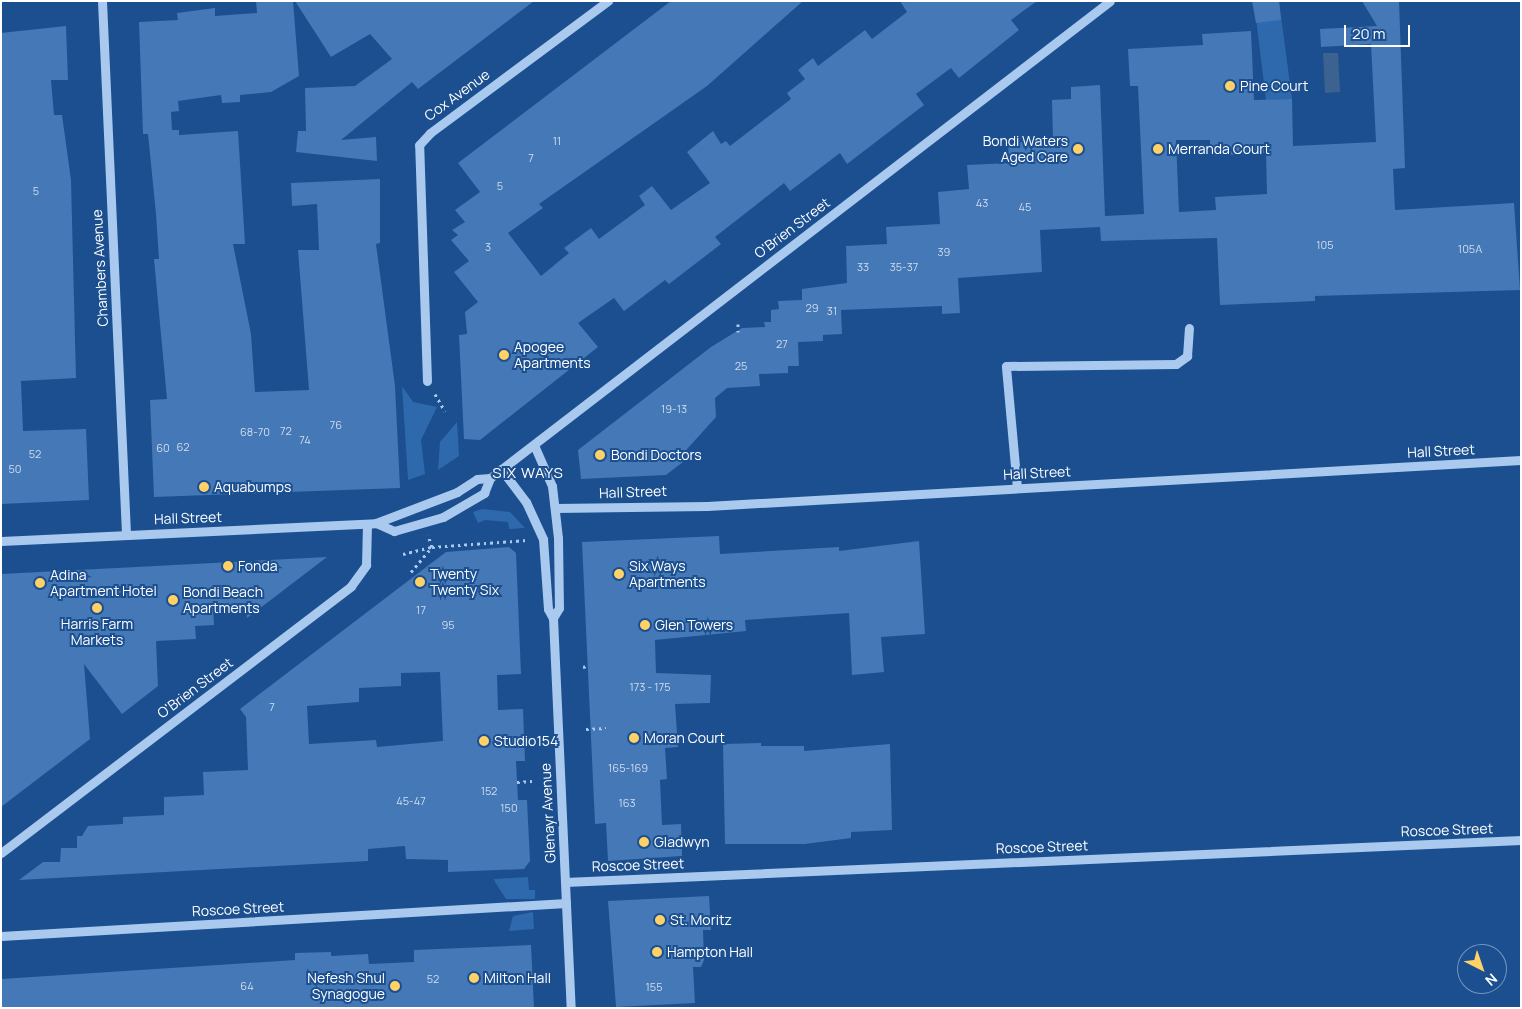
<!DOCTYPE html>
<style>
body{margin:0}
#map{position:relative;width:1522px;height:1009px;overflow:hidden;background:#1b4f8f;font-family:Manrope,sans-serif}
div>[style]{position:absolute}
.green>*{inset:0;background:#2e69ad}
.water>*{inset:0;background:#3c6290}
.building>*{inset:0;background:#4478b7}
.path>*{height:3px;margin-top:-1.5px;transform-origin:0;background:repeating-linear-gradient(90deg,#a9c9ee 0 2.5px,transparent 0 6.5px)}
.minor>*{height:9px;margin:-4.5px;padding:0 4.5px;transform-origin:4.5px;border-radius:4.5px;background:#a9c9ee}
.dots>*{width:14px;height:14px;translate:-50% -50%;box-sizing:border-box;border:2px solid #1b4f8f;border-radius:50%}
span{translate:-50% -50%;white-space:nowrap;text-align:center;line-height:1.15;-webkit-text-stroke:4px #1b4f8f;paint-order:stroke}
.number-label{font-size:11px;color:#d0dded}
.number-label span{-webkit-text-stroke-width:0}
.poi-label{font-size:14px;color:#fff}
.left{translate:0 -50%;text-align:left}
.right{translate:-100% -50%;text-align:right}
.street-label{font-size:14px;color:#fff}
.neighbourhood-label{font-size:15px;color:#fff;letter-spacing:1px}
.frame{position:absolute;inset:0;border:2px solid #fff;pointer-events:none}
.north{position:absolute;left:1457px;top:944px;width:50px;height:50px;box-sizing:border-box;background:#1b4f8f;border:1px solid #7695bc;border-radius:50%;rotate:139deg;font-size:14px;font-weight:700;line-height:20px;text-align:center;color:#fff}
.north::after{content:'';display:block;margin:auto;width:18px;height:22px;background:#ffd166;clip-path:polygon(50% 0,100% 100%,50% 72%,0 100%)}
.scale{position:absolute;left:1344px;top:25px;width:66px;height:22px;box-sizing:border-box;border:2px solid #fff;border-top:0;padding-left:6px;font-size:15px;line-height:18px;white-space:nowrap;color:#fff;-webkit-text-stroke:4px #1b4f8f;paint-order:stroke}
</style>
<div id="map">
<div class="green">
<i style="clip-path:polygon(1279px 1px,1292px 99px,1266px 100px,1254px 2px)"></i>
<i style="clip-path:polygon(402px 386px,413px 402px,437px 407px,421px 440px,425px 474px,408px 480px)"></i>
<i style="clip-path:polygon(457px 422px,459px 456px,438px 470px,440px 442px)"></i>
<i style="clip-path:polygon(482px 509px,510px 512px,525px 528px,509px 529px,508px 522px,485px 520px,478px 523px,473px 512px)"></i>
<i style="clip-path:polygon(528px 877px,529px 890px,535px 890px,535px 899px,506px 899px,495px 882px,494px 879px)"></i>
<i style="clip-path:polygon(533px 912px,534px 929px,509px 931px,513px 916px)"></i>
</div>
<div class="water">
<i style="clip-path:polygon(1323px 53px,1338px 53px,1340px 92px,1325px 93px)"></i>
</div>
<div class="building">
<i style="clip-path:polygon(256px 1px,293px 1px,299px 76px,271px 92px,240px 95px,240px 102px,222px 103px,221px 95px,178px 101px,179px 111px,171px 112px,172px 130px,179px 130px,179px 135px,238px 131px,245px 244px,233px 244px,251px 334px,255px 392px,309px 390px,298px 250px,319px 250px,317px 204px,292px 206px,291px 183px,380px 179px,380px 243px,376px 244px,395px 386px,400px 488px,154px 497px,150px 400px,167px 399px,154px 259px,159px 259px,156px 214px,148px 134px,143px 134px,139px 22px,178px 20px,177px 13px,215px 8px,215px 16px,257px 13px)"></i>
<i style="clip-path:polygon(295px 1px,534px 1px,418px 89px,412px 82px,341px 140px,376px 137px,377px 161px,296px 152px,298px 131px,306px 131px,305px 88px,355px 86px,392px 59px,370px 34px,331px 57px)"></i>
<i style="clip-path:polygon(671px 1px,803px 1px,707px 86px,539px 204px,543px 208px,508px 233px,541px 276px,569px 253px,564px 248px,591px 228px,599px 239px,645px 205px,639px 196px,652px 186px,671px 210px,710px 183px,687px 152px,713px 131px,721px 144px,726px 141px,730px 146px,791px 99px,787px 93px,805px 79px,798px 70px,813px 58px,818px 66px,865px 30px,872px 39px,907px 12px,900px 1px,1037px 1px,1011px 20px,1019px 30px,959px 78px,951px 68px,916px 94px,924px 105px,847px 164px,840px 153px,790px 191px,784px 183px,715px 237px,721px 244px,669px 284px,665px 280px,624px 311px,614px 298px,578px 323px,598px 347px,480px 440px,464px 439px,459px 335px,467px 334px,465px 312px,478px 302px,454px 272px,469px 261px,451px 240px,458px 235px,452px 230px,465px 222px,455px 210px,480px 192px,458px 163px)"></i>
<i style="clip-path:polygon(1252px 1px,1279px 1px,1281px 20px,1256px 23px)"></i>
<i style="clip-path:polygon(evenodd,1362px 1px,1399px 1px,1405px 168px,1393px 169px,1395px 210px,1514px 203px,1520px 290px,1315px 296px,1315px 301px,1220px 305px,1217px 238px,1101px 241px,1100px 227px,1040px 230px,1042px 272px,958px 278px,960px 313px,942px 314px,942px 306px,841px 310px,842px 334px,823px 335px,823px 341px,798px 342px,799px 366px,788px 366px,788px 373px,759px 374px,760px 386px,727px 388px,715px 398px,716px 417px,679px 458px,683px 462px,666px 475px,581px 479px,578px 450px,711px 347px,742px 328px,765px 327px,764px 322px,771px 322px,771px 310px,779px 309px,778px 301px,802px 300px,802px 289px,847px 283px,846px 246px,887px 244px,886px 227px,940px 224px,938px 192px,969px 189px,967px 165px,1009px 163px,1008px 143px,1053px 140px,1052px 100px,1071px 99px,1071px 87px,1100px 85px,1105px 216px,1144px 214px,1138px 86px,1130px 86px,1128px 49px,1203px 45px,1202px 34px,1251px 31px,1254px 100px,1292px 99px,1293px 146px,1376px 142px,1371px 44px,1321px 47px,1320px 29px,1377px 26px,1362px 1px,1176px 140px,1210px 140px,1210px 156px,1266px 153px,1267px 194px,1215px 197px,1216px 210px,1179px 212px,1176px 140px)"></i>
<i style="clip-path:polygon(66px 26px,68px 80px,51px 80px,54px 115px,62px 115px,71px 180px,76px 378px,21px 381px,23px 431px,86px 429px,89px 500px,1px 504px,1px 33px)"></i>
<i style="clip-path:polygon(719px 536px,720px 554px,839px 547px,839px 551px,919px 541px,925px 634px,881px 637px,884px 672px,852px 675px,849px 613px,745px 620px,746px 631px,655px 640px,656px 673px,711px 675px,710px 703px,675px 704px,678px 747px,665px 748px,667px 779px,660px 780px,662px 825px,681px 824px,682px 856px,608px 861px,606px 823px,595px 824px,582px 542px)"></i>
<i style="clip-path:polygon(evenodd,509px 547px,516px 553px,521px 674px,497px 675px,498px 710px,523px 709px,525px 761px,516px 761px,518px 800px,527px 800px,530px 861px,524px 869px,448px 872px,448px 860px,406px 859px,405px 846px,368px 849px,368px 861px,19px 880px,43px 862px,60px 862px,61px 848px,77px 848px,77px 836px,82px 836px,88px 826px,123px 824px,123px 817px,164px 815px,164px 797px,204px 795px,203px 772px,248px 770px,246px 717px,240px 709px,446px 552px,509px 547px,440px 672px,443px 741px,377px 747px,376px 740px,309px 744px,307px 706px,359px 702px,359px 688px,401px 686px,401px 673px,440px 672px)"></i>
<i style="clip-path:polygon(327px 557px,247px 618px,246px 607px,213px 609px,214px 625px,195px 626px,196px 639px,156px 641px,158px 686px,122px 714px,84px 664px,90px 739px,1px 807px,1px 574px)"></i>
<i style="clip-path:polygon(761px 743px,761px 746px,804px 746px,804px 751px,890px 744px,892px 830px,851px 832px,851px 838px,805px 844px,725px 844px,723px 744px)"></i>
<i style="clip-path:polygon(709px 896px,711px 930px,703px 930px,704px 960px,701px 967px,693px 967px,695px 1003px,616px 1007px,608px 901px)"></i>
<i style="clip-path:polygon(531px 945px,534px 1008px,1px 1008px,1px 979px,295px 960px,295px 953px,331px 952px,331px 956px,368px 954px,369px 964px,414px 962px,414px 950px)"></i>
</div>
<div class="path">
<i style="left:738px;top:324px;width:8px;rotate:90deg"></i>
<i style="left:435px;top:394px;width:20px;rotate:60deg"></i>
<i style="left:403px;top:554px;width:30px;rotate:-14deg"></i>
<i style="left:432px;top:547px;width:13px;rotate:-108deg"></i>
<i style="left:411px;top:572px;width:33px;rotate:-50deg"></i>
<i style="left:432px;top:547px;width:95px;rotate:-4.2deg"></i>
<i style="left:583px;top:667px;width:4px;rotate:-14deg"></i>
<i style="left:586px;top:729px;width:20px;rotate:-3deg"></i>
<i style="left:517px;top:782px;width:15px;rotate:-4deg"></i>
</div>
<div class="minor">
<i style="left:102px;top:1px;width:534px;rotate:87.42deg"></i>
<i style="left:427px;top:381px;width:236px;rotate:-91.9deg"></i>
<i style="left:419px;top:145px;width:16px;rotate:-47deg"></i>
<i style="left:430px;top:133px;width:222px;rotate:-36.6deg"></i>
<i style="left:534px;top:445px;width:45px;rotate:66.3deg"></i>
<i style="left:552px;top:486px;width:52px;rotate:83.4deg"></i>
<i style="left:558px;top:538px;width:70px;rotate:89.2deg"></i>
<i style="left:559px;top:608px;width:12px;rotate:121deg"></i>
<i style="left:501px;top:469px;width:41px;rotate:52.9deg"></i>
<i style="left:526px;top:502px;width:41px;rotate:65.3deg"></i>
<i style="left:543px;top:539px;width:70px;rotate:85.9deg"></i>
<i style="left:548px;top:609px;width:10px;rotate:61deg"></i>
<i style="left:553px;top:618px;width:390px;rotate:87.4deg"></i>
<i style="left:1017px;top:488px;width:122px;rotate:-95.2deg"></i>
<i style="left:1006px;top:366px;width:170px;rotate:-0.7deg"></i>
<i style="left:1176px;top:364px;width:14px;rotate:-36deg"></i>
<i style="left:1187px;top:356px;width:28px;rotate:-86deg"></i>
<i style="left:555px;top:508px;width:152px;rotate:-0.8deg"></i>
<i style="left:707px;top:506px;width:815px;rotate:-3.23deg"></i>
<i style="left:376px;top:523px;width:87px;rotate:-20.9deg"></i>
<i style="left:457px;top:492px;width:24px;rotate:-33deg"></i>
<i style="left:477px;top:479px;width:13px;rotate:-4deg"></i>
<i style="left:1px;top:541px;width:375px;rotate:-2.7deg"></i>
<i style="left:376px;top:523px;width:20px;rotate:24deg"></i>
<i style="left:394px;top:531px;width:51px;rotate:-15.9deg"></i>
<i style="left:443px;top:517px;width:48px;rotate:-30.3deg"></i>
<i style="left:484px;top:493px;width:16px;rotate:-68deg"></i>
<i style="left:490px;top:478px;width:782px;rotate:-37.57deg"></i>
<i style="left:1px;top:853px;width:440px;rotate:-37.3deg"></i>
<i style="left:351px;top:586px;width:26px;rotate:-54deg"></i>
<i style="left:366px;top:565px;width:41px;rotate:-88.6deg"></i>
<i style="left:565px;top:882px;width:957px;rotate:-2.52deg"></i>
<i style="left:1px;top:936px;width:566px;rotate:-3.34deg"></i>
</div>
<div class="dots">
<i style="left:1230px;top:86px;background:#ffd166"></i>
<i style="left:1078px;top:149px;background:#ffd166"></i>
<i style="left:1158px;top:149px;background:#ffd166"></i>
<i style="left:504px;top:355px;background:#ffd166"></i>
<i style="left:600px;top:455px;background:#ffd166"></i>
<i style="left:204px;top:487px;background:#ffd166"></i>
<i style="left:228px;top:566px;background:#ffd166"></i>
<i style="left:619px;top:574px;background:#ffd166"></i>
<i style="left:420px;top:582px;background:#ffd166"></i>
<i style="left:40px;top:583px;background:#ffd166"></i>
<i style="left:173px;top:600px;background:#ffd166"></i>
<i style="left:97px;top:608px;background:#ffd166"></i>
<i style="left:645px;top:625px;background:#ffd166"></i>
<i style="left:634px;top:738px;background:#ffd166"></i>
<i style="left:484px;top:741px;background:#ffd166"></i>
<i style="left:644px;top:842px;background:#ffd166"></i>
<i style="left:660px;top:920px;background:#ffd166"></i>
<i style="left:657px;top:952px;background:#ffd166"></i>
<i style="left:474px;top:978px;background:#ffd166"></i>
<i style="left:395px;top:986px;background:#ffd166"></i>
</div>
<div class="number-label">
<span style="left:557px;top:141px">11</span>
<span style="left:531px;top:158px">7</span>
<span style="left:500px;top:186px">5</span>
<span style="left:36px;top:191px">5</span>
<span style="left:982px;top:203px">43</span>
<span style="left:1025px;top:207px">45</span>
<span style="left:1325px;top:245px">105</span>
<span style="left:488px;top:247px">3</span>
<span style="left:1470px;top:249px">105A</span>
<span style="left:944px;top:252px">39</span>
<span style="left:863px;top:267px">33</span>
<span style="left:904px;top:267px">35-37</span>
<span style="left:812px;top:308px">29</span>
<span style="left:832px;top:311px">31</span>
<span style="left:782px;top:344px">27</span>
<span style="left:741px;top:366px">25</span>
<span style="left:674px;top:409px">19-13</span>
<span style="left:336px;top:425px">76</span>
<span style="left:286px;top:431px">72</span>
<span style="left:255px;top:432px">68-70</span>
<span style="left:305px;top:440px">74</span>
<span style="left:183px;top:447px">62</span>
<span style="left:163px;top:448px">60</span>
<span style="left:35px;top:454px">52</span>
<span style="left:15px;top:469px">50</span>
<span style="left:421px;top:610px">17</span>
<span style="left:448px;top:625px">95</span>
<span style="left:650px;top:687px">173 - 175</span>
<span style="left:272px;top:707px">7</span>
<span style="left:628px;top:768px">165-169</span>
<span style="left:489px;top:791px">152</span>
<span style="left:411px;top:801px">45-47</span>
<span style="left:627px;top:803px">163</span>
<span style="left:509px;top:808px">150</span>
<span style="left:433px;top:979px">52</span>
<span style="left:247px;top:986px">64</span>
<span style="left:654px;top:987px">155</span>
</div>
<div class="poi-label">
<span class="left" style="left:1240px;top:86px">Pine Court</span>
<span class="right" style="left:1068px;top:149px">Bondi Waters<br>Aged Care</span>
<span class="left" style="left:1168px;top:149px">Merranda Court</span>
<span class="left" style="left:514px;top:355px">Apogee<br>Apartments</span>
<span class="left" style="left:611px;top:455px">Bondi Doctors</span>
<span class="left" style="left:214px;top:487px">Aquabumps</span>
<span class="left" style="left:238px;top:566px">Fonda</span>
<span class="left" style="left:629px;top:574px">Six Ways<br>Apartments</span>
<span class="left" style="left:430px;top:582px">Twenty<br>Twenty Six</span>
<span class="left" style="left:50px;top:583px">Adina<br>Apartment Hotel</span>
<span class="left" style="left:183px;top:600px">Bondi Beach<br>Apartments</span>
<span style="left:97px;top:632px">Harris Farm<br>Markets</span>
<span class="left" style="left:655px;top:625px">Glen Towers</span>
<span class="left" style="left:644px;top:738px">Moran Court</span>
<span class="left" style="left:494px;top:741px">Studio154</span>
<span class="left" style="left:654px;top:842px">Gladwyn</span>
<span class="left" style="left:670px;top:920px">St. Moritz</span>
<span class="left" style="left:667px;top:952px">Hampton Hall</span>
<span class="right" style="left:385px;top:986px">Nefesh Shul<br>Synagogue</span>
<span class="left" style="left:484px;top:978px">Milton Hall</span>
</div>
<div class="street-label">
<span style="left:457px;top:95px;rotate:-36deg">Cox Avenue</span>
<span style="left:792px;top:228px;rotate:-37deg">O'Brien Street</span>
<span style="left:100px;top:268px;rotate:-93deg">Chambers Avenue</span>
<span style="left:1441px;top:451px;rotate:-3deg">Hall Street</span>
<span style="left:1037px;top:473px;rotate:-3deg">Hall Street</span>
<span style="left:633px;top:492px;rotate:-2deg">Hall Street</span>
<span style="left:188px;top:518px;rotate:-2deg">Hall Street</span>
<span style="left:195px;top:688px;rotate:-37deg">O'Brien Street</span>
<span style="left:548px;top:813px;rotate:-93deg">Glenayr Avenue</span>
<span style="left:1447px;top:830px;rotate:-2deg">Roscoe Street</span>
<span style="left:1042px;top:847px;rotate:-2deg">Roscoe Street</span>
<span style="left:638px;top:865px;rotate:-2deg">Roscoe Street</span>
<span style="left:238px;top:909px;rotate:-3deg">Roscoe Street</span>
</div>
<div class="neighbourhood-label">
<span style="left:528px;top:473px">SIX WAYS</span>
</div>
<div class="frame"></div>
<div class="north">N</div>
<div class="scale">20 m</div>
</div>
